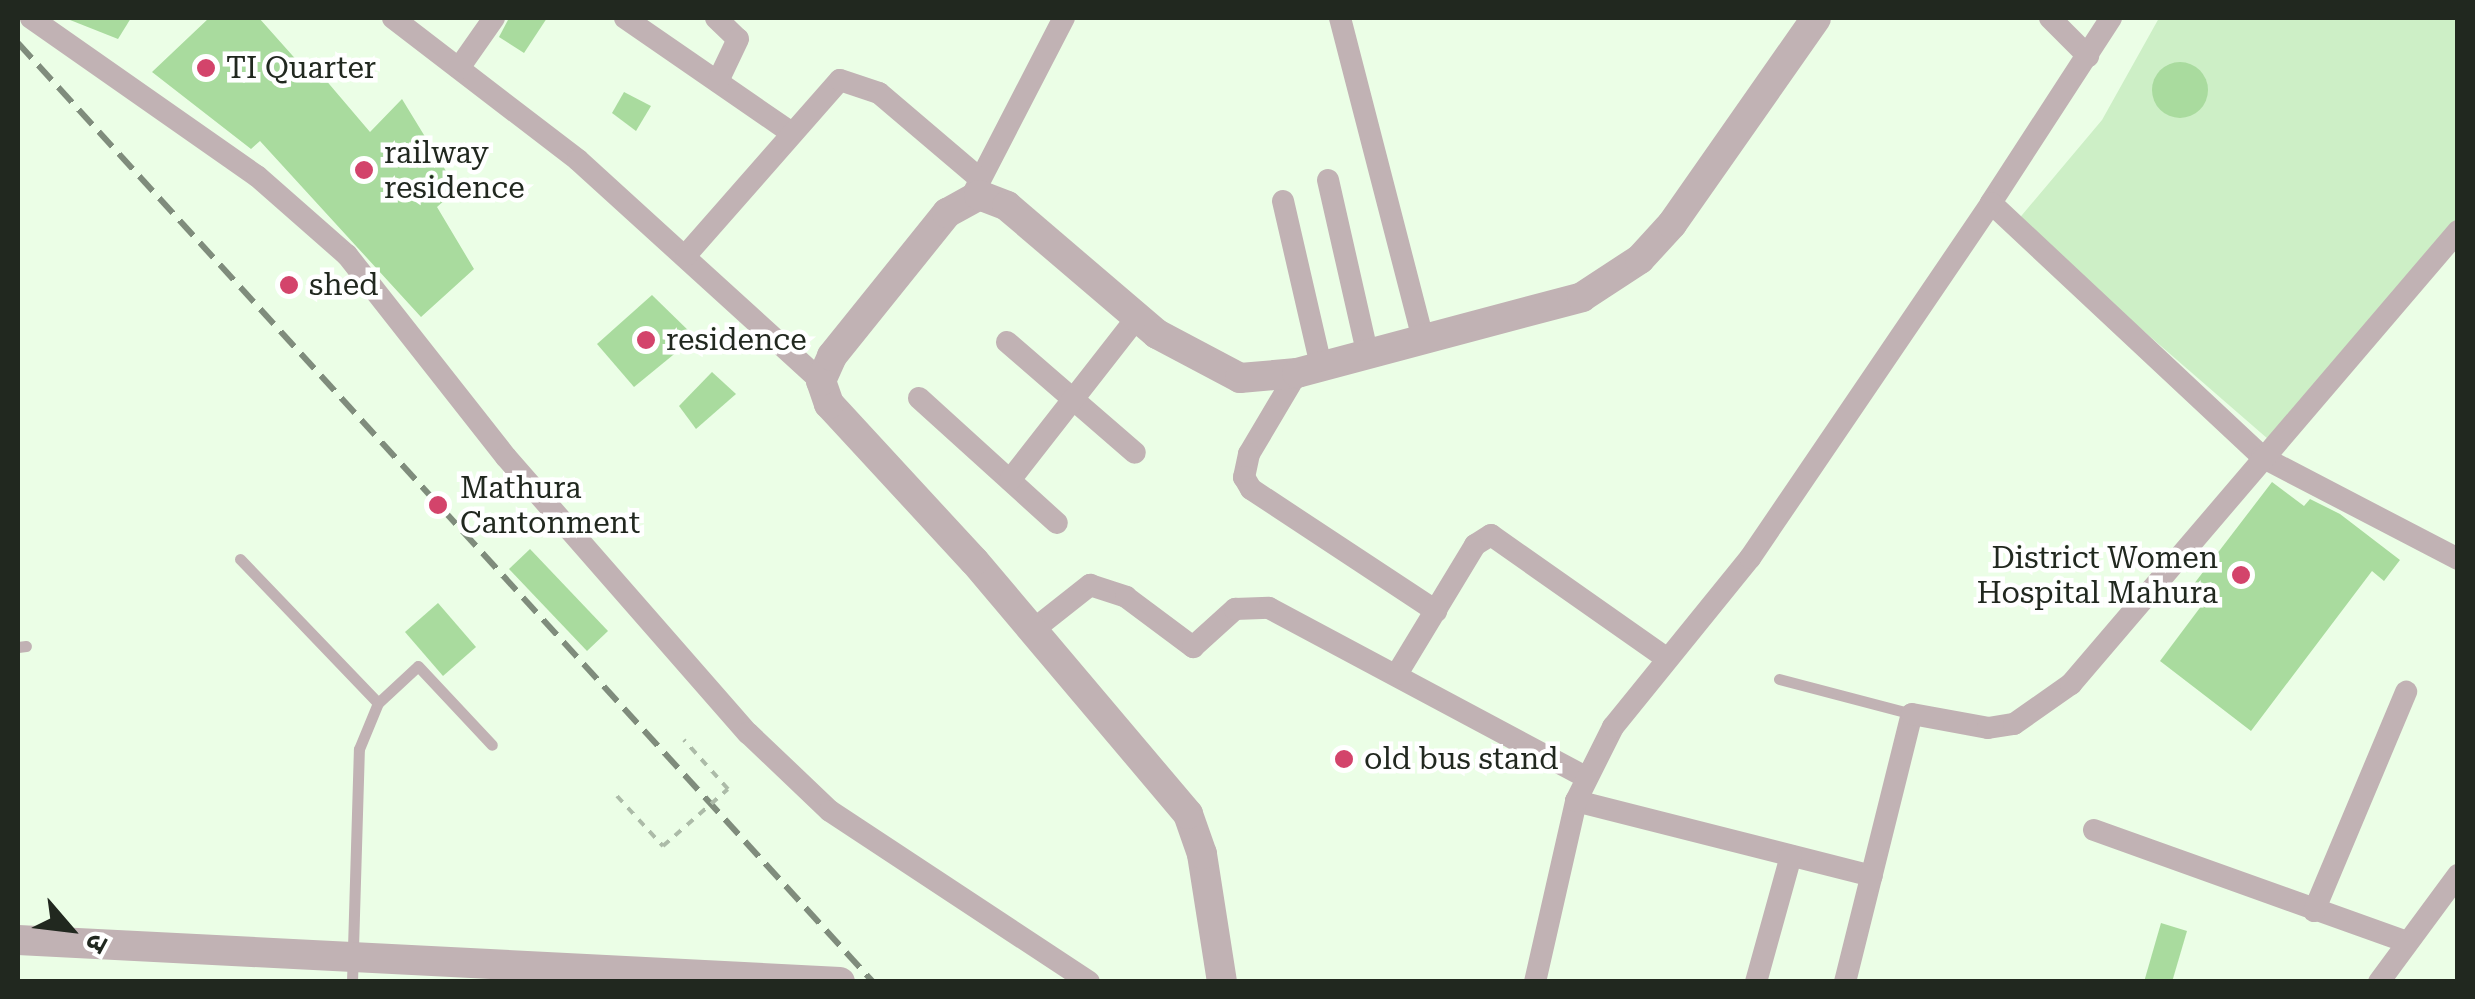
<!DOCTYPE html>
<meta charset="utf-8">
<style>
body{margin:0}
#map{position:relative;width:2475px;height:999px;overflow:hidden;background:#ebfee6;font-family:"Roboto Serif","Noto Sans Devanagari",serif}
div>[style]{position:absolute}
.green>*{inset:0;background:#cdefc6}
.building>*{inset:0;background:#a9db9e}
.round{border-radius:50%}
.service>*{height:11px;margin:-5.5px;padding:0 5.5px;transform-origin:5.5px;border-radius:5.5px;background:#c1b2b4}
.minor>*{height:22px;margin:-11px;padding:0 11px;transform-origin:11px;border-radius:11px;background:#c1b2b4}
.tertiary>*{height:30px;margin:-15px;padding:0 15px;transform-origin:15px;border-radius:15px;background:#c1b2b4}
.rail>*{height:6px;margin-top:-3px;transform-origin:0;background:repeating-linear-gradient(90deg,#7f8c7c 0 20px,transparent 0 30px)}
.path-bridge>*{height:4px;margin-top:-2px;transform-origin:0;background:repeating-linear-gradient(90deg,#acbba8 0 8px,transparent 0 16px)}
.dots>*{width:28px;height:28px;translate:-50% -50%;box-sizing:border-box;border:5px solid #fff;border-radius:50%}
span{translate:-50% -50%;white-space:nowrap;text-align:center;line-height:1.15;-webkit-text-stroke:9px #fff;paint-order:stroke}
.poi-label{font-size:30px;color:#21281f}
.left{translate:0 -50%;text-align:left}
.right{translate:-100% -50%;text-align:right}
.frame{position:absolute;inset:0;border:20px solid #21281f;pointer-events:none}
.north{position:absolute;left:20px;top:879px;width:100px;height:100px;-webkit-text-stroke:8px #fff;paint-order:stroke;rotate:118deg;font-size:28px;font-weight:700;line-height:40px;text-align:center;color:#21281f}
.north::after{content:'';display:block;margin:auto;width:35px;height:45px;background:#21281f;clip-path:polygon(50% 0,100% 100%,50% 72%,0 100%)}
</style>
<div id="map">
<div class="green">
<i style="clip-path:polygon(2159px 18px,2457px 18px,2457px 221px,2268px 439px,2017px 221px,2102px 120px)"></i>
</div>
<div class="building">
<i style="clip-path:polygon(65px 18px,131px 18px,118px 39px)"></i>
<i style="clip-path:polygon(209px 18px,259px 18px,300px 64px,307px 58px,370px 132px,402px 99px,457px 189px,437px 207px,474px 269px,421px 317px,260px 141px,251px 149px,152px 72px)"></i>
<i style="clip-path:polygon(509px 18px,547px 18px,524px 53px,499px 37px)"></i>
<i class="round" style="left:2152px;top:62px;width:56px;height:56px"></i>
<i style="clip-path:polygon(624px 92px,651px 106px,636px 131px,612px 113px)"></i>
<i style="clip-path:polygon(652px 295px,695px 337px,634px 387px,597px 344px)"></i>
<i style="clip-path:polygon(712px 372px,736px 394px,696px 429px,679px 406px)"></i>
<i style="clip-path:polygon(2272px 482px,2304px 506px,2310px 499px,2340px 514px,2400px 560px,2384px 581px,2372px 571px,2251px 731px,2160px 661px,2202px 605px,2187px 593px)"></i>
<i style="clip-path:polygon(530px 549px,608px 631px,587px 651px,509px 569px)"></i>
<i style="clip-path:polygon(438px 603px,476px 647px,443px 676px,405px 632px)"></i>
<i style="clip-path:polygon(2161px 923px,2187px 931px,2172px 982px,2144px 982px)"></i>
</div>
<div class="service">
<i style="left:240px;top:559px;width:199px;rotate:46.2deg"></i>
<i style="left:18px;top:647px;width:8px;rotate:-7deg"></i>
<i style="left:1779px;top:679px;width:138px;rotate:14.7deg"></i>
<i style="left:352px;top:982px;width:233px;rotate:-88.3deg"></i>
<i style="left:359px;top:749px;width:50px;rotate:-67.6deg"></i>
<i style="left:378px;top:703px;width:54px;rotate:-42.8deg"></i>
<i style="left:418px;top:666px;width:108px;rotate:46.9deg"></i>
</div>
<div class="minor">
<i style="left:31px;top:18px;width:276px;rotate:35deg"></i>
<i style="left:257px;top:176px;width:120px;rotate:41.3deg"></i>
<i style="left:347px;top:255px;width:257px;rotate:51.8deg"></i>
<i style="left:506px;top:457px;width:367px;rotate:48.8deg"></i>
<i style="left:748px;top:733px;width:113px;rotate:43.6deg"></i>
<i style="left:830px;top:811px;width:310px;rotate:33.4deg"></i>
<i style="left:393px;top:18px;width:233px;rotate:37.5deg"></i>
<i style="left:578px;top:160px;width:328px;rotate:42.3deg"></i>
<i style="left:625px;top:18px;width:201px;rotate:34.6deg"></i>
<i style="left:716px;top:18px;width:30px;rotate:44deg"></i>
<i style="left:738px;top:39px;width:47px;rotate:115.5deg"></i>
<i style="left:1340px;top:18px;width:332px;rotate:75.5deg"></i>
<i style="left:2050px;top:18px;width:54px;rotate:45deg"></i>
<i style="left:2111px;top:18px;width:221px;rotate:123deg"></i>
<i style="left:1991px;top:203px;width:371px;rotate:43.1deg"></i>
<i style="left:2262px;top:457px;width:221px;rotate:27.5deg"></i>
<i style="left:459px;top:68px;width:61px;rotate:-55deg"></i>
<i style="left:1328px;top:180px;width:176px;rotate:77.2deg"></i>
<i style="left:974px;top:192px;width:196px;rotate:-62.7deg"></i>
<i style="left:1283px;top:201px;width:169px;rotate:77deg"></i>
<i style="left:686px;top:255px;width:233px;rotate:-48.7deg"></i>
<i style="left:840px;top:80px;width:41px;rotate:18.4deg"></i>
<i style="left:879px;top:93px;width:133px;rotate:40.4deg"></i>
<i style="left:1007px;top:342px;width:169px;rotate:40.9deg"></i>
<i style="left:1297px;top:373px;width:94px;rotate:120.7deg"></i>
<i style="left:1249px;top:454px;width:24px;rotate:102deg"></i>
<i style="left:1244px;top:477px;width:14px;rotate:60deg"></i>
<i style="left:1251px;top:489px;width:222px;rotate:33.4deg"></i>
<i style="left:919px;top:398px;width:186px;rotate:42.2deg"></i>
<i style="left:1010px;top:480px;width:204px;rotate:-52deg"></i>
<i style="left:1033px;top:630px;width:73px;rotate:-38.3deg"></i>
<i style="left:1090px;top:585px;width:38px;rotate:18deg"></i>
<i style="left:1126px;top:597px;width:84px;rotate:36.7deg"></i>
<i style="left:1193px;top:647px;width:57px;rotate:-42.1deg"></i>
<i style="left:1235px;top:609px;width:34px;rotate:-2deg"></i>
<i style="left:1269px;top:608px;width:359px;rotate:28.1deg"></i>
<i style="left:1397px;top:674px;width:151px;rotate:-58.8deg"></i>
<i style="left:1475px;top:545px;width:19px;rotate:-32deg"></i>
<i style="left:1491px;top:535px;width:214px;rotate:35.1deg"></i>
<i style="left:1576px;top:801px;width:305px;rotate:14.2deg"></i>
<i style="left:2094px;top:830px;width:332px;rotate:19.7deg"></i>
<i style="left:2314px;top:911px;width:238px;rotate:-67.2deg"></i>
<i style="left:1535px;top:982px;width:186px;rotate:-77.2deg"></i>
<i style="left:1576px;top:801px;width:83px;rotate:-63.4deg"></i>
<i style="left:1613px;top:727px;width:218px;rotate:-51deg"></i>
<i style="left:1750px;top:558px;width:429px;rotate:-55.8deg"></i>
<i style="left:1756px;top:982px;width:131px;rotate:-74.5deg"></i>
<i style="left:1845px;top:982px;width:276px;rotate:-76deg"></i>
<i style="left:1912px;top:714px;width:77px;rotate:10.4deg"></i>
<i style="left:1988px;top:728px;width:26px;rotate:-9deg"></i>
<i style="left:2014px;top:724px;width:70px;rotate:-35.1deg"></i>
<i style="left:2071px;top:684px;width:596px;rotate:-49.49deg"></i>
<i style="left:2379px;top:982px;width:133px;rotate:-53.6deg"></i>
</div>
<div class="tertiary">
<i style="left:18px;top:940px;width:823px;rotate:2.92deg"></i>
<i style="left:1222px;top:982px;width:130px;rotate:-98.9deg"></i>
<i style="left:1202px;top:854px;width:42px;rotate:-109.3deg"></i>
<i style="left:1188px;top:814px;width:331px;rotate:-130.2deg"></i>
<i style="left:974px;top:561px;width:214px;rotate:-132.7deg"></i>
<i style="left:829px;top:404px;width:24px;rotate:-109deg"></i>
<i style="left:821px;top:381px;width:27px;rotate:-66deg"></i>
<i style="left:832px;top:356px;width:184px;rotate:-51.2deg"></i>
<i style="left:947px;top:213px;width:37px;rotate:-29deg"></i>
<i style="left:979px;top:195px;width:30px;rotate:21deg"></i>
<i style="left:1007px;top:206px;width:197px;rotate:40.5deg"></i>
<i style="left:1157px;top:334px;width:94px;rotate:27.9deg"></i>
<i style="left:1240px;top:378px;width:57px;rotate:-5deg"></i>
<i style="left:1297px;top:373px;width:295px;rotate:-14.9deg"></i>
<i style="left:1582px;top:297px;width:69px;rotate:-33.2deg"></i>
<i style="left:1640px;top:259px;width:47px;rotate:-47.6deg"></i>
<i style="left:1672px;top:224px;width:251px;rotate:-55deg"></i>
</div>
<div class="rail">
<i style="left:18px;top:43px;width:1270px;rotate:47.68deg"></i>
</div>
<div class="path-bridge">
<i style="left:617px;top:796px;width:68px;rotate:47.4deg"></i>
<i style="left:663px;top:846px;width:86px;rotate:-41.2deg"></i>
<i style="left:728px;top:789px;width:66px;rotate:-131.9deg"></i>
</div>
<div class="dots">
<i style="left:206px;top:68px;background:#d3446b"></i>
<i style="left:364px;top:170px;background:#d3446b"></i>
<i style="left:289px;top:285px;background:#d3446b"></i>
<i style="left:646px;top:340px;background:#d3446b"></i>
<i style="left:438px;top:505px;background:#d3446b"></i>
<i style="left:2241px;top:575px;background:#d3446b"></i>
<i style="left:1344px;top:759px;background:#d3446b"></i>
</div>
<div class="poi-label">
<span class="left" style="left:226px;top:68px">TI Quarter</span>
<span class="left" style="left:384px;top:170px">railway<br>residence</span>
<span class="left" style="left:309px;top:285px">shed</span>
<span class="left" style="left:666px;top:340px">residence</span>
<span class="left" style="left:460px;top:505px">Mathura<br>Cantonment</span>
<span class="right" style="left:2218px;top:575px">District Women<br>Hospital Mahura</span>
<span class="left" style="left:1364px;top:759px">old bus stand</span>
</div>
<div class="frame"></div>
<div class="north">उ</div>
</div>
